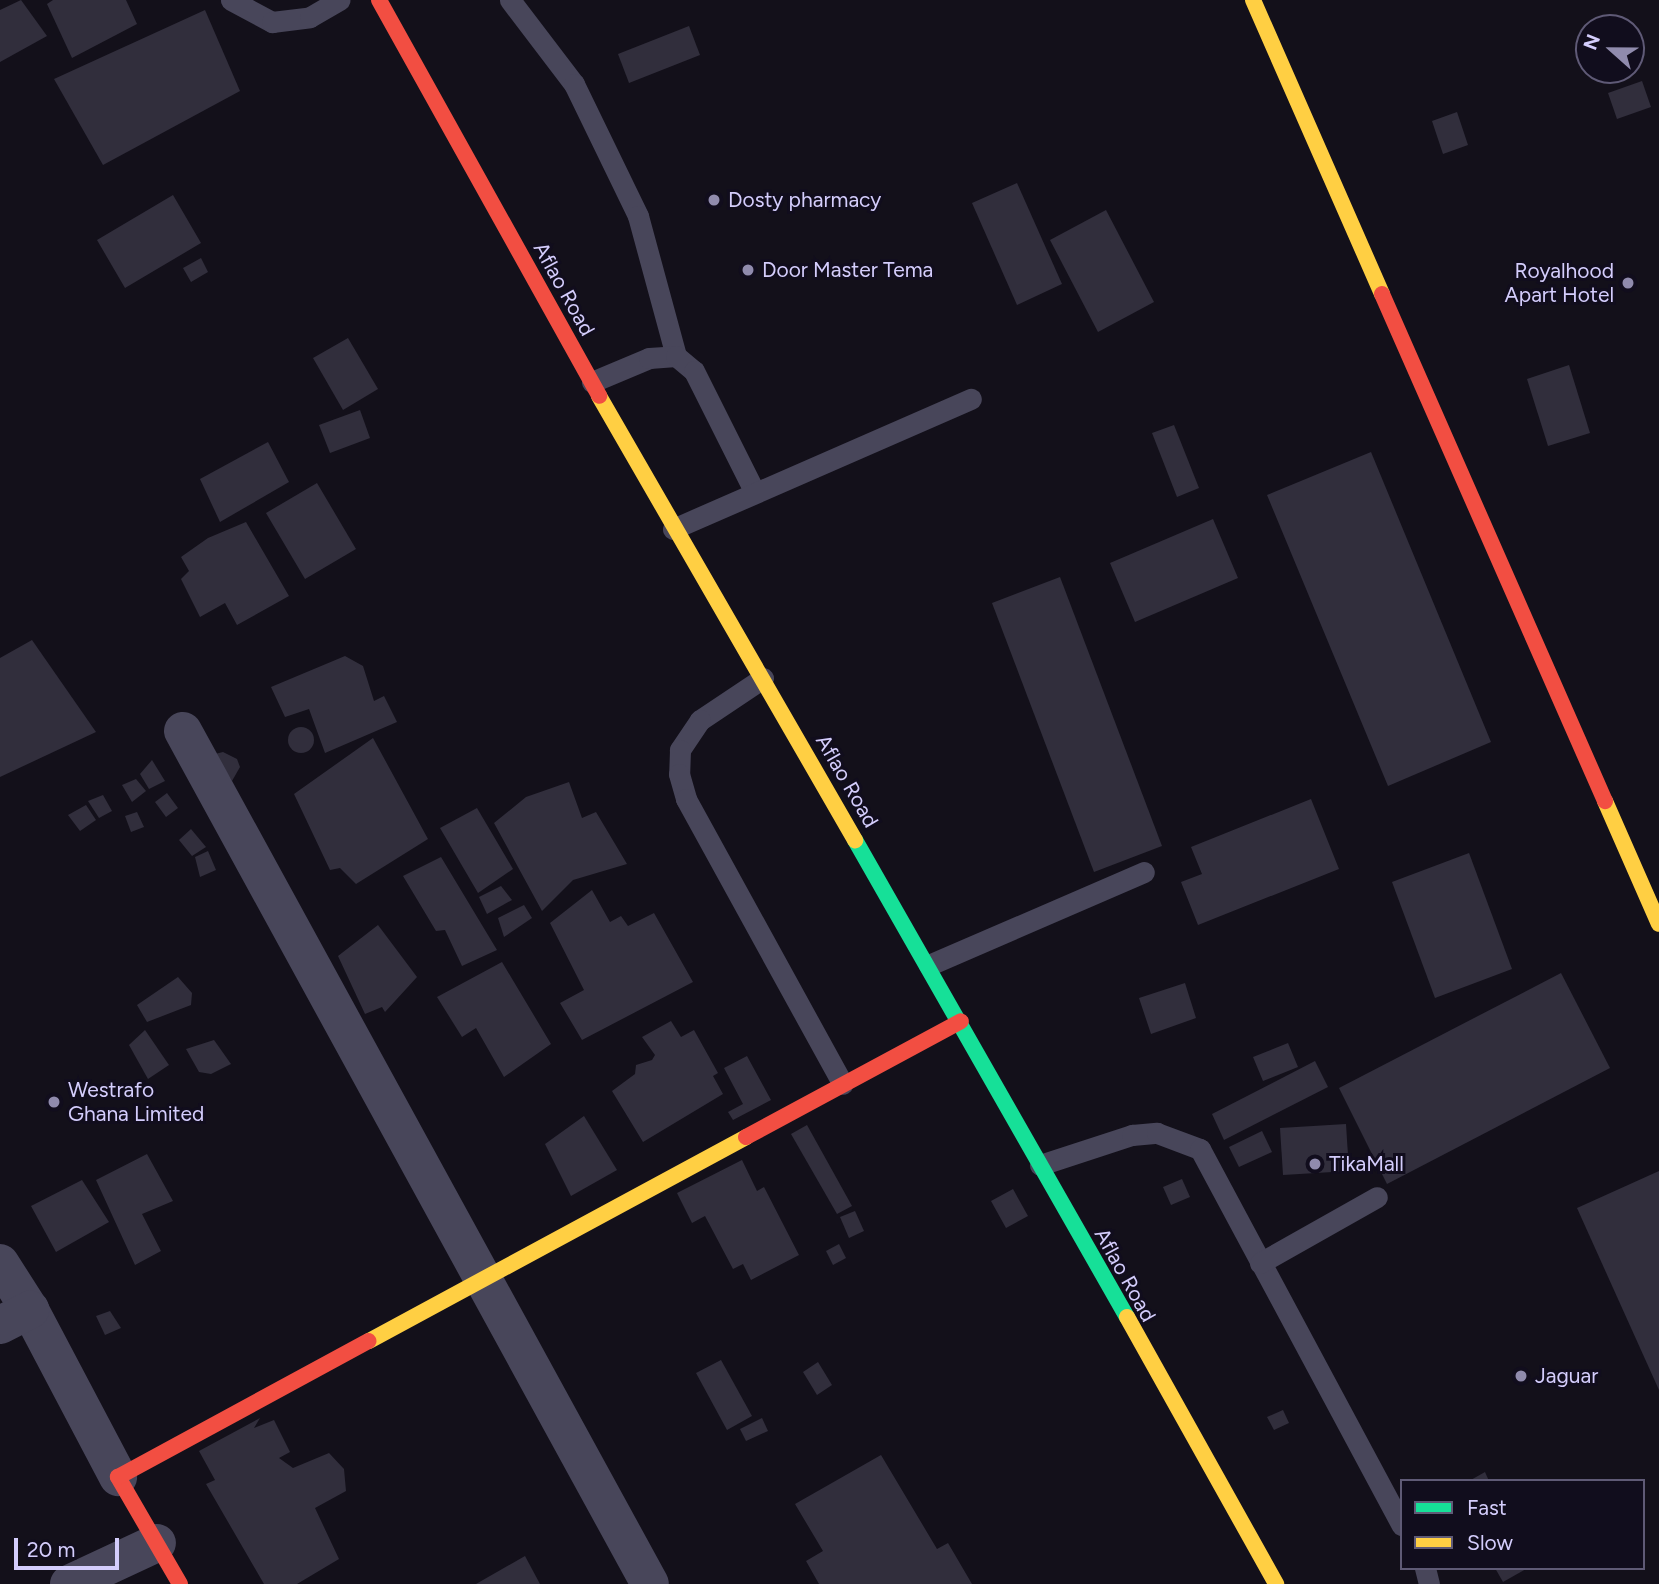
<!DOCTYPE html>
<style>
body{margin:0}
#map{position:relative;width:1659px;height:1584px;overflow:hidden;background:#13101a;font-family:Figtree,sans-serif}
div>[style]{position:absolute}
.building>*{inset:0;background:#312e3c}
.round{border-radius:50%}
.lane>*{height:21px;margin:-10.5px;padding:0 10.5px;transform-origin:10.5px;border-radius:10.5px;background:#48465a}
.street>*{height:38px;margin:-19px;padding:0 19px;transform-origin:19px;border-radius:19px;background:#48465a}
.fast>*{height:16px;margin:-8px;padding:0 8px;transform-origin:8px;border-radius:8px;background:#16e098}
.slow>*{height:16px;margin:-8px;padding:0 8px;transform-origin:8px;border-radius:8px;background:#ffcf43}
.jam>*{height:16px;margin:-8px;padding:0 8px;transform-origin:8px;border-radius:8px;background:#f24e42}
.dots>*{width:19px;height:19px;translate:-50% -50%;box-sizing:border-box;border:4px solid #110d1d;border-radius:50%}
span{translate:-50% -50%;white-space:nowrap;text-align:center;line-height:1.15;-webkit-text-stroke:6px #110d1d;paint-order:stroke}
.poi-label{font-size:21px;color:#d4cdfc}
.left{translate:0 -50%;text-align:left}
.right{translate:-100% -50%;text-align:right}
.street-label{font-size:21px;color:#d4cdfc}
.legend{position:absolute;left:1400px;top:1479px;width:245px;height:91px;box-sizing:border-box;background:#110d1d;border:2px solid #5f5a76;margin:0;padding:9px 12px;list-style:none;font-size:21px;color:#d4cdfc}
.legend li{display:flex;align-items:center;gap:14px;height:35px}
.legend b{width:35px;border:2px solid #5f5a76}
.north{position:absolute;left:1575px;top:14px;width:70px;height:70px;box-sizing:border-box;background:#110d1d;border:2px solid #5f5a76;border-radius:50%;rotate:291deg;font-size:19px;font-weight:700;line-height:28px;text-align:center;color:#d4cdfc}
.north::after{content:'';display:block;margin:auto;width:24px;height:32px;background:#908bad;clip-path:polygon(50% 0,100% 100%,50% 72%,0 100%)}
.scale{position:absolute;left:14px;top:1538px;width:105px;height:32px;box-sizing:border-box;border:4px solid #d4cdfc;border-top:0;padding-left:9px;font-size:21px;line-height:24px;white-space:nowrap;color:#d4cdfc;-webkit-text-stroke:5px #110d1d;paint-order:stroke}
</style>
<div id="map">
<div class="building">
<i style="clip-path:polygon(21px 0,47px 36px,0 62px,0 10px)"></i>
<i style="clip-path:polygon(53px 0,126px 0,137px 24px,72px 58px,47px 4px)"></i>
<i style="clip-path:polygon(205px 10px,240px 91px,103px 165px,54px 79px)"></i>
<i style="clip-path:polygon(689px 26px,700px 55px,629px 83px,618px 54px)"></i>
<i style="clip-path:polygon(1642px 81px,1651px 107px,1617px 119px,1608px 93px)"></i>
<i style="clip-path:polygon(1457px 112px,1468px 145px,1443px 154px,1432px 121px)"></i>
<i style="clip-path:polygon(1017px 183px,1062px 284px,1017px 305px,972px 203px)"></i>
<i style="clip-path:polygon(173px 195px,201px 243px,125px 288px,97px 240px)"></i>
<i style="clip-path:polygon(1106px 210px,1154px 302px,1098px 332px,1050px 240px)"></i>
<i style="clip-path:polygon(201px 258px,208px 272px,191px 282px,183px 268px)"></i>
<i style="clip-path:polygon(348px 338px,378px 389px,343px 410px,313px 358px)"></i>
<i style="clip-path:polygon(1569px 365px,1590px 433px,1548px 446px,1527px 379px)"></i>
<i style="clip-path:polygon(360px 410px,370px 438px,330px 453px,319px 425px)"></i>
<i style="clip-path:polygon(1174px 425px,1199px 488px,1177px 497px,1152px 433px)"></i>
<i style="clip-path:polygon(268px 442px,289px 482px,220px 522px,200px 479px)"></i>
<i style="clip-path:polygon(1371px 452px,1491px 742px,1388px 786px,1267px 495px)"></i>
<i style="clip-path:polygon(317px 483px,356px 549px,305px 579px,266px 513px)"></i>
<i style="clip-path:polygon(1213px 519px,1238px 578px,1135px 622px,1110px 563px)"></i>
<i style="clip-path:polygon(246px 522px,289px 596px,237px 625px,225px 603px,200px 617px,181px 579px,189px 571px,181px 557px,208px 538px)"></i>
<i style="clip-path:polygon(1060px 577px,1162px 846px,1094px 872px,992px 603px)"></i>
<i style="clip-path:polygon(32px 640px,96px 732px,0 777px,0 658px)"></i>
<i style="clip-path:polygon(345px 656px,363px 666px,374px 701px,384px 696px,397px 722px,325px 753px,309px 709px,285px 717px,271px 687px)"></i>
<i class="round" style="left:288px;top:727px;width:26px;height:26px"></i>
<i style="clip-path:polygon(373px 738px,428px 839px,356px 884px,340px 868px,330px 870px,294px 794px)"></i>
<i style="clip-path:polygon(223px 752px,237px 759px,240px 767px,232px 781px,215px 754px)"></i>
<i style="clip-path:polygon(152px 760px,165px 781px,149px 789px,140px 774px)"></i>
<i style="clip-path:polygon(136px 779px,146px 791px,132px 802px,122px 785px)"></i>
<i style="clip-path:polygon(569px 782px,582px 818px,596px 812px,627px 864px,573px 880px,542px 911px,494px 823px,526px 797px)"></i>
<i style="clip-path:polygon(167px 793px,178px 808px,166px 817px,155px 802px)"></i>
<i style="clip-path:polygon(103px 795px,112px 811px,99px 818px,88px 801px)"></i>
<i style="clip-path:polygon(1311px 799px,1339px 869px,1198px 925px,1181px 882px,1202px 874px,1191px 847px)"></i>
<i style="clip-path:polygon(86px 805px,96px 820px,80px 831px,68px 815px)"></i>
<i style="clip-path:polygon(477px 808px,513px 869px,478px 893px,440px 828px)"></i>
<i style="clip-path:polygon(137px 812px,144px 827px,131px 832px,125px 816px)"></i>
<i style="clip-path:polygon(191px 829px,206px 847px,192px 856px,179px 840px)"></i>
<i style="clip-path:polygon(208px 851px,216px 870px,200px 877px,195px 857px)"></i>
<i style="clip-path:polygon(1469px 853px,1512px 969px,1435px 998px,1392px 882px)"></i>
<i style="clip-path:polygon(441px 857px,497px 950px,462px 966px,445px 930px,436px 931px,403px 876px)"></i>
<i style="clip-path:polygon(501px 886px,512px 900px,487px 914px,479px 897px)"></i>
<i style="clip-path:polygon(592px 890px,610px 922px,621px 916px,628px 926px,654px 913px,693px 982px,582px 1040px,560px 1003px,584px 990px,550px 923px)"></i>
<i style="clip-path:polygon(524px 905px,532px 918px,504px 937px,498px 918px)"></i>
<i style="clip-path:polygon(378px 925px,417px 977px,385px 1012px,382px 1007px,365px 1014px,338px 956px)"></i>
<i style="clip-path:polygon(502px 962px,551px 1044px,504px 1077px,476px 1028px,462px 1037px,437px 997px)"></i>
<i style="clip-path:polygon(1561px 973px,1610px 1068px,1387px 1184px,1339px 1088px)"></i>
<i style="clip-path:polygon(178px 977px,192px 993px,191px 1005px,147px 1022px,137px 1005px)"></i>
<i style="clip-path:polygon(1185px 983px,1196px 1018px,1151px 1034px,1139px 998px)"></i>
<i style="clip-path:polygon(671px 1021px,681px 1037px,694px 1030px,718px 1073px,713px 1076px,723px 1094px,643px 1142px,612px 1091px,635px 1074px,636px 1065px,652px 1060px,655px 1055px,642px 1037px)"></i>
<i style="clip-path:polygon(145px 1030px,169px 1065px,148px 1079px,129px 1045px)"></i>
<i style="clip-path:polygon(214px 1040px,231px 1064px,211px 1074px,199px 1072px,186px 1049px)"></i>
<i style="clip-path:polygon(1288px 1043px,1298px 1067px,1263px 1081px,1253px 1057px)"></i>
<i style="clip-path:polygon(747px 1056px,771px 1100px,733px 1120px,728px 1112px,743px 1104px,724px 1068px)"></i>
<i style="clip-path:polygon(1315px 1061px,1328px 1087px,1224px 1140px,1212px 1114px)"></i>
<i style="clip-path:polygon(584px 1116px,617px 1170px,571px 1196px,545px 1144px)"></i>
<i style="clip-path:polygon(1346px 1124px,1349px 1171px,1283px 1175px,1280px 1128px)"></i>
<i style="clip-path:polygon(807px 1125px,852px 1206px,837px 1214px,791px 1134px)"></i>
<i style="clip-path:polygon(1262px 1131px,1272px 1152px,1239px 1167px,1229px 1147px)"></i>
<i style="clip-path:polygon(147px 1154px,173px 1201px,142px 1214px,161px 1251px,135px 1265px,96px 1180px)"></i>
<i style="clip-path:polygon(742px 1160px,757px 1191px,764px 1187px,799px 1255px,751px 1280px,743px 1264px,733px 1269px,705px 1216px,692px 1223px,677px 1193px)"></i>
<i style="clip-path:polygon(1659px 1171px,1659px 1390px,1577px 1208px)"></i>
<i style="clip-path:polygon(1182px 1179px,1190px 1197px,1171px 1205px,1163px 1187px)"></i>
<i style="clip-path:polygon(82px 1180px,109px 1222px,56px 1252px,31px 1206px)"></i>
<i style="clip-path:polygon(1013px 1189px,1028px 1216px,1006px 1228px,991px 1201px)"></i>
<i style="clip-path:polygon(855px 1211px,864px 1231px,849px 1238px,840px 1217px)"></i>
<i style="clip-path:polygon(839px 1244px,846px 1258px,833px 1265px,826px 1251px)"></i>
<i style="clip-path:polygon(110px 1311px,121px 1328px,105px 1335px,96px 1316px)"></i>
<i style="clip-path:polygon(721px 1360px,752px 1416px,727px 1430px,696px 1373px)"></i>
<i style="clip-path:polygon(818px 1362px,832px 1385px,817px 1395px,803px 1372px)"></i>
<i style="clip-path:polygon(1283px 1410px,1289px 1423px,1274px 1430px,1267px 1417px)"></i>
<i style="clip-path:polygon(260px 1418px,254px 1428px,274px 1420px,290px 1452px,279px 1458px,293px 1468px,329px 1453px,344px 1469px,346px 1491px,315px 1508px,339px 1559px,297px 1584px,264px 1584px,206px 1484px,215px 1480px,199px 1451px)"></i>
<i style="clip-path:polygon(762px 1418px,768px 1431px,746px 1441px,740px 1429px)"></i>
<i style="clip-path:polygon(881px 1455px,937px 1549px,948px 1543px,972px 1584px,819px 1584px,806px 1561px,823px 1551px,795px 1504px)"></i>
<i style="clip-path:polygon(1485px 1472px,1489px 1481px,1469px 1481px)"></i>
<i style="clip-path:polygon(525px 1556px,540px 1584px,476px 1584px)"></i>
<i style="clip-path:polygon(1495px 1568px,1528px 1568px,1503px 1582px)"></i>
</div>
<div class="lane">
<i style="left:231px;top:0;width:47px;rotate:28.2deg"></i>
<i style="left:272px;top:22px;width:38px;rotate:-7deg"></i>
<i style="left:310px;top:17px;width:34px;rotate:-30deg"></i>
<i style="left:510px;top:0;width:106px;rotate:52.7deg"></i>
<i style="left:574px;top:84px;width:147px;rotate:64.1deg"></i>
<i style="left:638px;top:216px;width:145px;rotate:74.8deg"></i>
<i style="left:592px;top:382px;width:62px;rotate:-22.8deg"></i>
<i style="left:649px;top:358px;width:27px;rotate:-4deg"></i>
<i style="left:676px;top:356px;width:23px;rotate:40deg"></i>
<i style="left:694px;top:371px;width:136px;rotate:63.4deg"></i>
<i style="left:673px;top:529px;width:325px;rotate:-23.6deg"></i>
<i style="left:763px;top:678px;width:76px;rotate:146.3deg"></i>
<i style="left:700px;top:720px;width:36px;rotate:124deg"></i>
<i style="left:680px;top:750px;width:24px;rotate:92deg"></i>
<i style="left:679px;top:774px;width:26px;rotate:74deg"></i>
<i style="left:686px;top:799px;width:325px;rotate:61.2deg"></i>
<i style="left:929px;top:965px;width:234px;rotate:-23.4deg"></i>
<i style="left:1040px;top:1165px;width:97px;rotate:-18.1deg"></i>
<i style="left:1132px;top:1135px;width:25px;rotate:-5deg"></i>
<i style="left:1157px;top:1133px;width:46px;rotate:20.4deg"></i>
<i style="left:1200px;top:1149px;width:427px;rotate:61.8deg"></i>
<i style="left:1260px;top:1263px;width:134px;rotate:-29.4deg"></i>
<i style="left:1425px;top:1568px;width:16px;rotate:76deg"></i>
</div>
<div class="street">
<i style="left:183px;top:731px;width:972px;rotate:61.3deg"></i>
<i style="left:0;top:1263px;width:56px;rotate:57.4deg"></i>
<i style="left:30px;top:1310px;width:189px;rotate:62.2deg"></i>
<i style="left:0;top:1325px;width:34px;rotate:-27deg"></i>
<i style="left:69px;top:1584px;width:97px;rotate:-25deg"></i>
</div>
<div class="fast">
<i style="left:855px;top:840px;width:549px;rotate:60.31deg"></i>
</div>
<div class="slow">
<i style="left:1253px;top:0;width:321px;rotate:66.3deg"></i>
<i style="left:599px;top:396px;width:513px;rotate:60.03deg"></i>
<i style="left:1605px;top:801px;width:134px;rotate:66.3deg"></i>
<i style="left:1127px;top:1317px;width:306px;rotate:60.8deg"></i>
<i style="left:369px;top:1341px;width:429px;rotate:-28.4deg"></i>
</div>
<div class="jam">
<i style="left:379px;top:0;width:453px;rotate:60.9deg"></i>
<i style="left:1382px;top:294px;width:554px;rotate:66.26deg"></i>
<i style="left:746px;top:1137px;width:244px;rotate:-28.3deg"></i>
<i style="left:180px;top:1584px;width:124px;rotate:-120.1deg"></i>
<i style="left:118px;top:1477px;width:285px;rotate:-28.5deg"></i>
</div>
<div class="dots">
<i style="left:714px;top:200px;background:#908bad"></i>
<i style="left:748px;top:270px;background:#908bad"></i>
<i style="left:1628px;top:283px;background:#908bad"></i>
<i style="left:54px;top:1102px;background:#908bad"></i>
<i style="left:1315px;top:1164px;background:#908bad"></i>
<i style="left:1521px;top:1376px;background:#908bad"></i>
</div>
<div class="poi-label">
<span class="left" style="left:728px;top:200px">Dosty pharmacy</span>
<span class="left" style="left:762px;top:270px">Door Master Tema</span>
<span class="right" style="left:1614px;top:283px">Royalhood<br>Apart Hotel</span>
<span class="left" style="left:68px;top:1102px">Westrafo<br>Ghana Limited</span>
<span class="left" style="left:1329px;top:1164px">TikaMall</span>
<span class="left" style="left:1535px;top:1376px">Jaguar</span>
</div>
<div class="street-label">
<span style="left:564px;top:289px;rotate:61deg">Aflao Road</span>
<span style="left:847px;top:781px;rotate:60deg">Aflao Road</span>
<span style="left:1125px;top:1275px;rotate:61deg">Aflao Road</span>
</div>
<ul class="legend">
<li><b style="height:9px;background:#16e098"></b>Fast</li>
<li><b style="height:9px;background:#ffcf43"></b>Slow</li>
</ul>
<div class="north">N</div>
<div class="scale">20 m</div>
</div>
